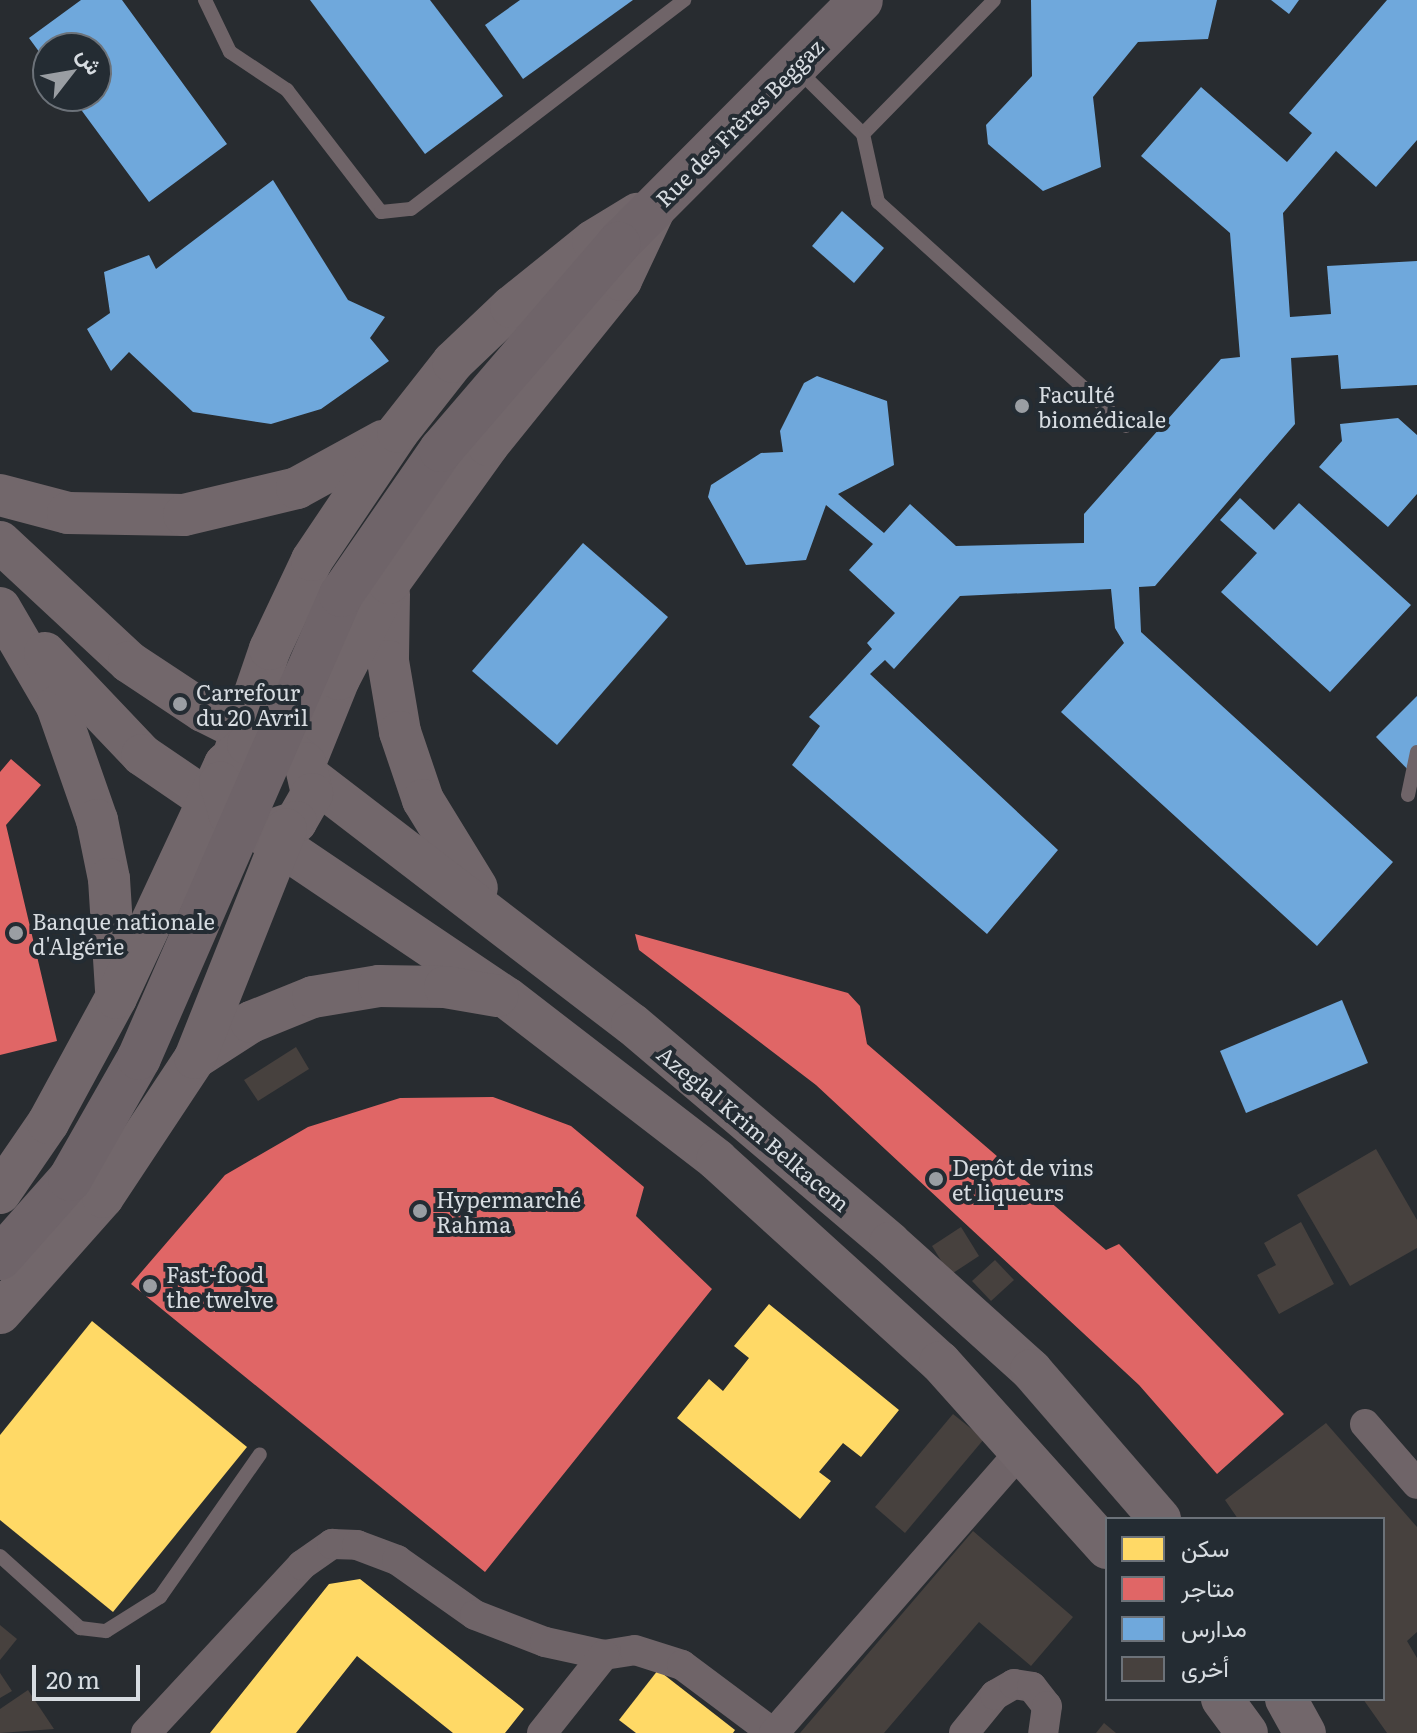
<!DOCTYPE html>
<meta charset="utf-8">
<style>
body{margin:0}
#map{position:relative;width:1417px;height:1733px;overflow:hidden;background:#282c30;font-family:Literata,Vazirmatn,serif}
div>[style]{position:absolute}
.homes>*{inset:0;background:#ffd966}
.shops>*{inset:0;background:#e06666}
.schools>*{inset:0;background:#6fa8dc}
.building>*{inset:0;background:#47413e}
.lane>*{height:14px;margin:-7px;padding:0 7px;transform-origin:7px;border-radius:7px;background:#6f6468}
.street>*{height:30px;margin:-15px;padding:0 15px;transform-origin:15px;border-radius:15px;background:#6f6468}
.secondary>*{height:42px;margin:-21px;padding:0 21px;transform-origin:21px;border-radius:21px;background:#72676b}
.primary>*{height:44px;margin:-22px;padding:0 22px;transform-origin:22px;border-radius:22px;background:#6f6469}
.primary-bridge>*{height:44px;margin:-22px;padding:0 22px;transform-origin:22px;border-radius:22px;background:#6f6469}
.dots>*{width:22px;height:22px;translate:-50% -50%;box-sizing:border-box;border:4px solid #242c33;border-radius:50%}
span{translate:-50% -50%;white-space:nowrap;text-align:center;line-height:1.15;-webkit-text-stroke:8px #242c33;paint-order:stroke}
.street-label{font-size:22px;color:#d7dce1}
.poi-label{font-size:22px;color:#d7dce1}
.left{translate:0 -50%;text-align:left}
.legend{position:absolute;left:1105px;top:1517px;width:280px;height:184px;box-sizing:border-box;background:#242c33;border:2px solid #6c7279;margin:0;padding:10px 14px;list-style:none;font-size:24px;color:#d7dce1}
.legend li{display:flex;align-items:center;gap:16px;height:40px}
.legend b{width:40px;border:2px solid #6c7279}
.north{position:absolute;left:32px;top:32px;width:80px;height:80px;box-sizing:border-box;background:#242c33;border:2px solid #6c7279;border-radius:50%;rotate:59deg;font-size:22px;font-weight:700;line-height:32px;text-align:center;color:#d7dce1}
.north::after{content:'';display:block;margin:auto;width:28px;height:36px;background:#9a9ea3;clip-path:polygon(50% 0,100% 100%,50% 72%,0 100%)}
.scale{position:absolute;left:32px;top:1665px;width:108px;height:36px;box-sizing:border-box;border:4px solid #d7dce1;border-top:0;padding-left:10px;font-size:24px;line-height:28px;white-space:nowrap;color:#d7dce1;-webkit-text-stroke:6px #242c33;paint-order:stroke}
</style>
<div id="map">
<div class="homes">
<i style="clip-path:polygon(769px 1304px,899px 1410px,861px 1457px,843px 1443px,819px 1472px,831px 1481px,800px 1519px,677px 1418px,709px 1379px,723px 1391px,749px 1358px,734px 1346px)"></i>
<i style="clip-path:polygon(92px 1321px,247px 1447px,113px 1612px,0 1520px,0 1435px)"></i>
<i style="clip-path:polygon(360px 1579px,524px 1709px,505px 1733px,453px 1733px,357px 1656px,296px 1733px,210px 1733px,329px 1584px)"></i>
<i style="clip-path:polygon(658px 1670px,735px 1730px,733px 1733px,636px 1733px,619px 1720px)"></i>
</div>
<div class="shops">
<i style="clip-path:polygon(11px 759px,41px 785px,6px 825px,57px 1041px,0 1055px,0 772px)"></i>
<i style="clip-path:polygon(635px 934px,848px 993px,860px 1006px,867px 1044px,1106px 1250px,1119px 1244px,1284px 1414px,1217px 1474px,1139px 1385px,816px 1085px,639px 950px)"></i>
<i style="clip-path:polygon(493px 1097px,571px 1126px,644px 1187px,636px 1216px,712px 1289px,485px 1572px,131px 1284px,225px 1175px,308px 1127px,400px 1098px)"></i>
</div>
<div class="schools">
<i style="clip-path:polygon(81px 0,122px 0,227px 144px,149px 202px,71px 96px,96px 96px,96px 48px,48px 48px,48px 64px,29px 38px)"></i>
<i style="clip-path:polygon(310px 0,430px 0,503px 96px,425px 154px)"></i>
<i style="clip-path:polygon(520px 0,633px 0,523px 79px,485px 25px)"></i>
<i style="clip-path:polygon(1031px 0,1217px 0,1208px 39px,1138px 42px,1093px 97px,1101px 167px,1043px 191px,988px 144px,986px 125px,1032px 76px)"></i>
<i style="clip-path:polygon(1271px 0,1299px 0,1289px 14px)"></i>
<i style="clip-path:polygon(1387px 0,1417px 0,1417px 140px,1376px 187px,1336px 151px,1283px 213px,1290px 317px,1331px 314px,1327px 266px,1417px 261px,1417px 385px,1341px 389px,1338px 355px,1291px 358px,1295px 424px,1155px 586px,1139px 587px,1141px 632px,1393px 862px,1317px 946px,1061px 712px,1124px 643px,1115px 628px,1111px 589px,960px 596px,894px 669px,885px 660px,870px 674px,1058px 850px,987px 934px,792px 765px,820px 726px,809px 717px,872px 649px,867px 643px,895px 613px,849px 570px,873px 544px,826px 505px,806px 560px,746px 565px,708px 497px,711px 485px,761px 453px,783px 452px,780px 431px,804px 383px,817px 376px,887px 401px,894px 465px,838px 494px,884px 533px,910px 504px,956px 546px,1084px 543px,1084px 514px,1221px 359px,1240px 357px,1230px 233px,1141px 156px,1201px 87px,1287px 162px,1312px 133px,1289px 113px)"></i>
<i style="clip-path:polygon(273px 180px,348px 300px,385px 317px,370px 338px,389px 361px,321px 409px,271px 424px,193px 412px,129px 352px,111px 371px,87px 329px,110px 313px,104px 272px,149px 255px,156px 269px)"></i>
<i style="clip-path:polygon(842px 211px,884px 248px,854px 283px,812px 246px)"></i>
<i style="clip-path:polygon(1398px 418px,1417px 435px,1417px 494px,1388px 527px,1319px 467px,1342px 441px,1340px 424px)"></i>
<i style="clip-path:polygon(1240px 498px,1274px 530px,1299px 503px,1411px 605px,1330px 692px,1221px 592px,1257px 553px,1220px 520px)"></i>
<i style="clip-path:polygon(583px 543px,668px 617px,557px 745px,472px 671px)"></i>
<i style="clip-path:polygon(1417px 696px,1417px 779px,1376px 737px)"></i>
<i style="clip-path:polygon(1342px 1000px,1368px 1063px,1246px 1113px,1220px 1051px)"></i>
</div>
<div class="building">
<i style="clip-path:polygon(296px 1047px,309px 1069px,258px 1101px,244px 1080px)"></i>
<i style="clip-path:polygon(1376px 1149px,1417px 1220px,1417px 1248px,1350px 1286px,1297px 1195px)"></i>
<i style="clip-path:polygon(1301px 1222px,1334px 1284px,1279px 1314px,1257px 1275px,1276px 1265px,1264px 1243px)"></i>
<i style="clip-path:polygon(961px 1227px,979px 1256px,950px 1275px,932px 1246px)"></i>
<i style="clip-path:polygon(995px 1260px,1014px 1280px,991px 1301px,972px 1281px)"></i>
<i style="clip-path:polygon(953px 1414px,984px 1439px,905px 1533px,875px 1507px)"></i>
<i style="clip-path:polygon(1326px 1423px,1417px 1527px,1417px 1632px,1407px 1641px,1417px 1658px,1417px 1733px,1387px 1733px,1363px 1699px,1383px 1699px,1383px 1519px,1238px 1519px,1225px 1500px)"></i>
<i style="clip-path:polygon(973px 1531px,1073px 1617px,1031px 1666px,979px 1622px,884px 1733px,800px 1733px)"></i>
<i style="clip-path:polygon(0 1625px,17px 1639px,0 1660px)"></i>
<i style="clip-path:polygon(0 1673px,12px 1691px,0 1698px)"></i>
<i style="clip-path:polygon(28px 1690px,54px 1729px,0 1733px,0 1709px)"></i>
<i style="clip-path:polygon(1104px 1723px,1116px 1733px,1096px 1733px)"></i>
</div>
<div class="lane">
<i style="left:205px;top:0;width:58px;rotate:64.3deg"></i>
<i style="left:230px;top:52px;width:69px;rotate:33.7deg"></i>
<i style="left:287px;top:90px;width:154px;rotate:52.4deg"></i>
<i style="left:381px;top:212px;width:30px;rotate:-6deg"></i>
<i style="left:411px;top:209px;width:344px;rotate:-37.4deg"></i>
<i style="left:797px;top:69px;width:93px;rotate:44.6deg"></i>
<i style="left:863px;top:134px;width:187px;rotate:-45.6deg"></i>
<i style="left:863px;top:134px;width:70px;rotate:77.6deg"></i>
<i style="left:878px;top:202px;width:334px;rotate:42.1deg"></i>
<i style="left:1408px;top:795px;width:44px;rotate:-78.2deg"></i>
<i style="left:0;top:1556px;width:108px;rotate:42deg"></i>
<i style="left:80px;top:1628px;width:26px;rotate:7deg"></i>
<i style="left:106px;top:1631px;width:64px;rotate:-32.2deg"></i>
<i style="left:160px;top:1597px;width:174px;rotate:-55deg"></i>
</div>
<div class="street">
<i style="left:1365px;top:1424px;width:79px;rotate:49.1deg"></i>
<i style="left:146px;top:1733px;width:229px;rotate:-47.1deg"></i>
<i style="left:302px;top:1565px;width:37px;rotate:-35deg"></i>
<i style="left:332px;top:1544px;width:25px;rotate:2deg"></i>
<i style="left:357px;top:1545px;width:43px;rotate:20.6deg"></i>
<i style="left:397px;top:1560px;width:95px;rotate:35.2deg"></i>
<i style="left:475px;top:1615px;width:75px;rotate:21.1deg"></i>
<i style="left:545px;top:1642px;width:60px;rotate:12.4deg"></i>
<i style="left:604px;top:1655px;width:31px;rotate:-9deg"></i>
<i style="left:635px;top:1650px;width:49px;rotate:17.7deg"></i>
<i style="left:682px;top:1665px;width:114px;rotate:36.8deg"></i>
<i style="left:542px;top:1733px;width:100px;rotate:-51.5deg"></i>
<i style="left:774px;top:1733px;width:378px;rotate:-48.8deg"></i>
<i style="left:964px;top:1733px;width:49px;rotate:-50.8deg"></i>
<i style="left:995px;top:1695px;width:22px;rotate:-30deg"></i>
<i style="left:1014px;top:1684px;width:18px;rotate:9deg"></i>
<i style="left:1032px;top:1687px;width:24px;rotate:52deg"></i>
<i style="left:1047px;top:1706px;width:27px;rotate:98deg"></i>
</div>
<div class="secondary">
<i style="left:0;top:495px;width:70px;rotate:14.8deg"></i>
<i style="left:68px;top:513px;width:116px;rotate:1deg"></i>
<i style="left:184px;top:515px;width:116px;rotate:-13.4deg"></i>
<i style="left:297px;top:488px;width:98px;rotate:-28.7deg"></i>
<i style="left:0;top:542px;width:176px;rotate:42.9deg"></i>
<i style="left:129px;top:662px;width:89px;rotate:33.5deg"></i>
<i style="left:203px;top:711px;width:67px;rotate:26.6deg"></i>
<i style="left:389px;top:594px;width:67px;rotate:90.9deg"></i>
<i style="left:388px;top:661px;width:72px;rotate:80.4deg"></i>
<i style="left:400px;top:732px;width:72px;rotate:71.3deg"></i>
<i style="left:423px;top:800px;width:103px;rotate:58.5deg"></i>
<i style="left:0;top:608px;width:113px;rotate:59.8deg"></i>
<i style="left:57px;top:706px;width:121px;rotate:70.7deg"></i>
<i style="left:97px;top:820px;width:60px;rotate:78.5deg"></i>
<i style="left:109px;top:879px;width:111px;rotate:86.4deg"></i>
<i style="left:45px;top:653px;width:141px;rotate:46.4deg"></i>
<i style="left:142px;top:755px;width:107px;rotate:34.3deg"></i>
<i style="left:234px;top:754px;width:111px;rotate:-71.1deg"></i>
<i style="left:270px;top:649px;width:98px;rotate:-64.7deg"></i>
<i style="left:312px;top:560px;width:154px;rotate:-56.1deg"></i>
<i style="left:398px;top:432px;width:89px;rotate:-51.8deg"></i>
<i style="left:453px;top:362px;width:80px;rotate:-43.5deg"></i>
<i style="left:511px;top:307px;width:105px;rotate:-38.8deg"></i>
<i style="left:593px;top:241px;width:52px;rotate:-31.5deg"></i>
<i style="left:305px;top:763px;width:91px;rotate:-68deg"></i>
<i style="left:339px;top:679px;width:108px;rotate:-62.5deg"></i>
<i style="left:389px;top:583px;width:170px;rotate:-54.3deg"></i>
<i style="left:488px;top:445px;width:212px;rotate:-51.1deg"></i>
<i style="left:621px;top:280px;width:82px;rotate:-64.7deg"></i>
<i style="left:311px;top:778px;width:404px;rotate:37.5deg"></i>
<i style="left:632px;top:1024px;width:338px;rotate:40.3deg"></i>
<i style="left:890px;top:1243px;width:190px;rotate:42deg"></i>
<i style="left:1031px;top:1370px;width:197px;rotate:49.1deg"></i>
<i style="left:262px;top:833px;width:295px;rotate:34deg"></i>
<i style="left:507px;top:998px;width:265px;rotate:37.6deg"></i>
<i style="left:717px;top:1160px;width:301px;rotate:42.2deg"></i>
<i style="left:940px;top:1362px;width:250px;rotate:48.1deg"></i>
<i style="left:195px;top:1058px;width:67px;rotate:-32.7deg"></i>
<i style="left:251px;top:1022px;width:67px;rotate:-22deg"></i>
<i style="left:313px;top:997px;width:67px;rotate:-9.5deg"></i>
<i style="left:379px;top:986px;width:66px;rotate:0.9deg"></i>
<i style="left:445px;top:987px;width:53px;rotate:9.8deg"></i>
<i style="left:0;top:1193px;width:85px;rotate:-55.6deg"></i>
<i style="left:48px;top:1123px;width:142px;rotate:-61.5deg"></i>
<i style="left:116px;top:998px;width:258px;rotate:-65deg"></i>
<i style="left:225px;top:764px;width:30px;rotate:-41deg"></i>
<i style="left:248px;top:744px;width:32px;rotate:-2deg"></i>
<i style="left:280px;top:743px;width:32px;rotate:39deg"></i>
<i style="left:305px;top:763px;width:32px;rotate:77deg"></i>
<i style="left:312px;top:794px;width:32px;rotate:120deg"></i>
<i style="left:296px;top:822px;width:36px;rotate:162deg"></i>
<i style="left:262px;top:833px;width:37px;rotate:-151deg"></i>
<i style="left:230px;top:815px;width:34px;rotate:-107deg"></i>
<i style="left:0;top:1313px;width:155px;rotate:-48.4deg"></i>
<i style="left:103px;top:1197px;width:167px;rotate:-56.5deg"></i>
<i style="left:195px;top:1058px;width:246px;rotate:-68.3deg"></i>
<i style="left:1222px;top:1699px;width:42px;rotate:53.7deg"></i>
<i style="left:1286px;top:1699px;width:39px;rotate:61deg"></i>
</div>
<div class="primary">
<i style="left:618px;top:244px;width:344px;rotate:-45.1deg"></i>
</div>
<div class="primary-bridge">
<i style="left:0;top:1258px;width:106px;rotate:-48.5deg"></i>
<i style="left:70px;top:1179px;width:139px;rotate:-60.3deg"></i>
<i style="left:139px;top:1058px;width:505px;rotate:-66.43deg"></i>
<i style="left:341px;top:595px;width:176px;rotate:-55.4deg"></i>
<i style="left:441px;top:450px;width:272px;rotate:-49.3deg"></i>
</div>
<div class="dots">
<i style="left:1022px;top:406px;background:#9a9ea3"></i>
<i style="left:180px;top:704px;background:#9a9ea3"></i>
<i style="left:16px;top:933px;background:#9a9ea3"></i>
<i style="left:936px;top:1179px;background:#9a9ea3"></i>
<i style="left:420px;top:1211px;background:#9a9ea3"></i>
<i style="left:150px;top:1286px;background:#9a9ea3"></i>
</div>
<div class="street-label">
<span style="left:739px;top:122px;rotate:-45deg">Rue des Frères Beggaz</span>
<span style="left:754px;top:1128px;rotate:40deg">Azeglal Krim Belkacem</span>
</div>
<div class="poi-label">
<span class="left" style="left:1038px;top:406px">Faculté<br>biomédicale</span>
<span class="left" style="left:196px;top:704px">Carrefour<br>du 20 Avril</span>
<span class="left" style="left:32px;top:933px">Banque nationale<br>d'Algérie</span>
<span class="left" style="left:952px;top:1179px">Depôt de vins<br>et liqueurs</span>
<span class="left" style="left:436px;top:1211px">Hypermarché<br>Rahma</span>
<span class="left" style="left:166px;top:1286px">Fast-food<br>the twelve</span>
</div>
<ul class="legend">
<li><b style="height:22px;background:#ffd966"></b>سكن</li>
<li><b style="height:22px;background:#e06666"></b>متاجر</li>
<li><b style="height:22px;background:#6fa8dc"></b>مدارس</li>
<li><b style="height:22px;background:#47413e"></b>أخرى</li>
</ul>
<div class="north">ش</div>
<div class="scale">20 m</div>
</div>
